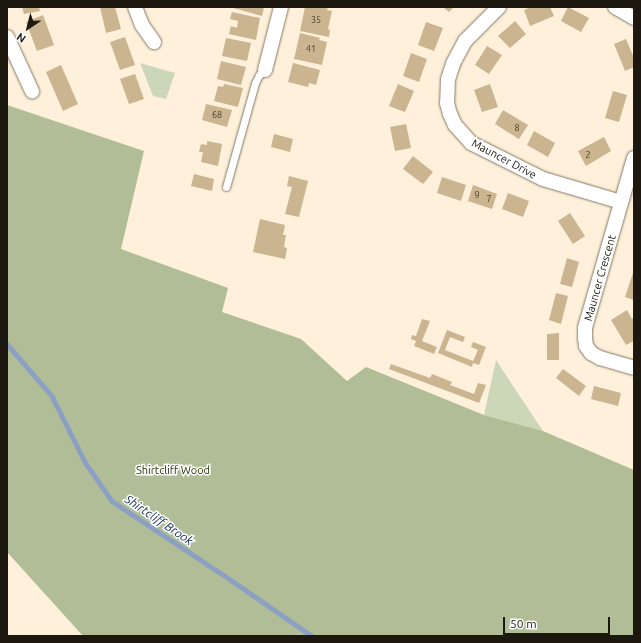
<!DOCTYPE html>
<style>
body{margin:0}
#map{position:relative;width:641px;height:643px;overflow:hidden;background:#fef0da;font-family:Ubuntu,sans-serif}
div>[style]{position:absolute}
.green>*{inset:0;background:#ccd7b8}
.forest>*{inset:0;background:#b0bd96}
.stream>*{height:4.5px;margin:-2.25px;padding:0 2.25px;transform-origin:2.25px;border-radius:2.25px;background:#8ba0c2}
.building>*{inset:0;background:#cbb490}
.roads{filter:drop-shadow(0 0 1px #847764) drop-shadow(0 0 1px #847764)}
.service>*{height:7px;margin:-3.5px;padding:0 3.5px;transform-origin:3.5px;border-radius:3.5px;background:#fff}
.minor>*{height:14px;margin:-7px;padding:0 7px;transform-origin:7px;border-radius:7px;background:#fff}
span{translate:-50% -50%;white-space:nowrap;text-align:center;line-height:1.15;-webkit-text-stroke:3px #fff;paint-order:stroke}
.number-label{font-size:9px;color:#483e2f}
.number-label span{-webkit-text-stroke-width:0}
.street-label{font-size:11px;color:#1c170f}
.park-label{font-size:11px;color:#243002}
.water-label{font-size:12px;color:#0d2954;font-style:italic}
.frame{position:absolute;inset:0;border:8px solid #1c170f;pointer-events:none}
.north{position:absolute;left:8px;top:8px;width:40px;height:40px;-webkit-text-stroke:3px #fff;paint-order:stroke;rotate:215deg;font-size:11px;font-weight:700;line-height:16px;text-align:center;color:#1c170f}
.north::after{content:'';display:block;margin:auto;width:14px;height:18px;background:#1c170f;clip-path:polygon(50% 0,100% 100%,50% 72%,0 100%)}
.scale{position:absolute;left:503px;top:617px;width:107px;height:18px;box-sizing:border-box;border:2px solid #1c170f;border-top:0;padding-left:5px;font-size:12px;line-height:14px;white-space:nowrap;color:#1c170f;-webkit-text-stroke:3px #fff;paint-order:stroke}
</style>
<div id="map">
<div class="green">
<i style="clip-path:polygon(140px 63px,175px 73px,166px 99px,153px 96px)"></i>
<i style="clip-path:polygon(496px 360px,543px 431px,484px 415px)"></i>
</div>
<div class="forest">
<i style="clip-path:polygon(7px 105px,144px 151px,121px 249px,228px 288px,222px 312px,301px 339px,347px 381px,366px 367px,484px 415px,543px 431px,634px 470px,634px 636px,83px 636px,7px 552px)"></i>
</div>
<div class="stream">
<i style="left:7px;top:344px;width:69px;rotate:49.1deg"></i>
<i style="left:52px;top:396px;width:74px;rotate:63.4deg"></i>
<i style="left:85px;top:462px;width:47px;rotate:55.3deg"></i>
<i style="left:112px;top:501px;width:146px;rotate:33.6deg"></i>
<i style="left:234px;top:582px;width:95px;rotate:34.7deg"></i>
</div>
<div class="building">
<i style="clip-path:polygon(22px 7px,39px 7px,40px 11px,24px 14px)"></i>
<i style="clip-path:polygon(100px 7px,115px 7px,121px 29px,106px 33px)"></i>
<i style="clip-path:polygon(234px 7px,264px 7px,262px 16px,233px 8px)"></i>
<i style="clip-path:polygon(305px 7px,328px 7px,327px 10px,332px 11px,328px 29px,330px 30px,329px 37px,300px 31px)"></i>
<i style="clip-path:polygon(443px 7px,454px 7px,449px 12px)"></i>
<i style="clip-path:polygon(531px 7px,550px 7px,554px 16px,530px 26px,524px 10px)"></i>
<i style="clip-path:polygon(568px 7px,589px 18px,581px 32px,561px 21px)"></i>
<i style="clip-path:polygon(232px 12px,260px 18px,256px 40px,229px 34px,231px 26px,237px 28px,238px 21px,230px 19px)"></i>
<i style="clip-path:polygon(43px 15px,54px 45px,37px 51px,26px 22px)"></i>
<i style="clip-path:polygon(515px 21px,526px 34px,510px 48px,498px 36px)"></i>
<i style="clip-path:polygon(426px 22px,443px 28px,434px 51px,418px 45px)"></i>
<i style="clip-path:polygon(300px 33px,320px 38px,319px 40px,327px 42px,322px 65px,294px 59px)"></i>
<i style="clip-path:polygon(125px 37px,135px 65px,120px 70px,110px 42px)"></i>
<i style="clip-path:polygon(226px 38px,251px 43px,247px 61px,222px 56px)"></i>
<i style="clip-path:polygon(626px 39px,634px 58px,634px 67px,625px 71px,614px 44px)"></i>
<i style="clip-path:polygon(487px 46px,502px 55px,489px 74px,475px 65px)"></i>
<i style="clip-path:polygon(411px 53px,427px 59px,419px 82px,403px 76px)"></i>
<i style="clip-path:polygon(221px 61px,246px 67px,241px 85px,217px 79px)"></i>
<i style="clip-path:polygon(293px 63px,320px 70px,316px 85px,309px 83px,308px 87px,288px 82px)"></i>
<i style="clip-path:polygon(61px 65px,78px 104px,63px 111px,46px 72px)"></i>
<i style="clip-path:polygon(135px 74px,144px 99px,129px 104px,120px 79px)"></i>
<i style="clip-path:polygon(224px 84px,243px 88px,238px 107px,214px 101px,218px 86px,223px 87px)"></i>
<i style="clip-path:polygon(398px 84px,414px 91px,405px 112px,389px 106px)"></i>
<i style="clip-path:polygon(490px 84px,498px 107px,482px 112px,474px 90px)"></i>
<i style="clip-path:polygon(613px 91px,627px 95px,619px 122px,605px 118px)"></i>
<i style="clip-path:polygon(206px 104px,232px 110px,227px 127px,202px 120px)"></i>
<i style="clip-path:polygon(503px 110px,528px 125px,519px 139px,495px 124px)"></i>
<i style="clip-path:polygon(406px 124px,411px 148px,395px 151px,390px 127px)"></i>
<i style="clip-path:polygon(534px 131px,555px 143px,548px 157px,527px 145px)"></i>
<i style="clip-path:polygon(274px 134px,293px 139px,290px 152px,271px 147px)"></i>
<i style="clip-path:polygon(604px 137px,611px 151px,586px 166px,578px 151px)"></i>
<i style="clip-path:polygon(207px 141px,222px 144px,218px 166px,201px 162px,203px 152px,199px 152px,201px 144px,207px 145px)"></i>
<i style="clip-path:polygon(413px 156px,433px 172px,423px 184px,403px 169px)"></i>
<i style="clip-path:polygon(194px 174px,214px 179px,212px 191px,191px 186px)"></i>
<i style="clip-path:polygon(289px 176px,308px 181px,299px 217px,285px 214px,292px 187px,287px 186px)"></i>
<i style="clip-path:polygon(442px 177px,466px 185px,461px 201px,437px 193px)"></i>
<i style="clip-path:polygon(473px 185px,497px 194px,492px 209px,468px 201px)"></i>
<i style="clip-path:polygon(508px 193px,529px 201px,523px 217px,502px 209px)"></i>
<i style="clip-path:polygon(570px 213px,585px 236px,573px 244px,558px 221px)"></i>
<i style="clip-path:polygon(260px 219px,285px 225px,283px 235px,286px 235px,284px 247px,287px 248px,285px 259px,253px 252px)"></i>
<i style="clip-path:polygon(567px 258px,579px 262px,572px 287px,560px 284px)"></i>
<i style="clip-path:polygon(634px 270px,634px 300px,625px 297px)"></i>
<i style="clip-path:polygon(556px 293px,568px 296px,561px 324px,549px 320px)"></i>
<i style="clip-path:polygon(627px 310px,632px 319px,634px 317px,634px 341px,626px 345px,611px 320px)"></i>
<i style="clip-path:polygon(422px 319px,430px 321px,422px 341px,437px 347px,434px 354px,414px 346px,416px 341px,411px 339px,412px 335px,416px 336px)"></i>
<i style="clip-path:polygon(447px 330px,465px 337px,463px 342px,450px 337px,445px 350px,473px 361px,478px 350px,471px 347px,473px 342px,486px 347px,479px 365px,473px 363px,472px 367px,438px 353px)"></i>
<i style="clip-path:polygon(559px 333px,559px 360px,547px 360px,547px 334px)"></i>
<i style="clip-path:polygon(391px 364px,430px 378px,432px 374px,452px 382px,450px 385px,474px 394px,478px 383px,486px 385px,479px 403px,389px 369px)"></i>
<i style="clip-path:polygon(563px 369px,586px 386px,579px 396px,556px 378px)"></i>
<i style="clip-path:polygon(594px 386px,621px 393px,618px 406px,591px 399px)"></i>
</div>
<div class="roads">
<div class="service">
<i style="left:226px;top:187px;width:108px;rotate:-74.4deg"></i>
<i style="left:255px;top:83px;width:9px;rotate:-63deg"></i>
<i style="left:259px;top:75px;width:8px;rotate:-40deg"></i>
</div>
<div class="minor">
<i style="left:135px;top:7px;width:19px;rotate:69deg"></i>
<i style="left:142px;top:25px;width:21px;rotate:55deg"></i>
<i style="left:499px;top:7px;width:48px;rotate:135deg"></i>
<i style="left:465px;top:41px;width:26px;rotate:118deg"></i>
<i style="left:453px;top:64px;width:16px;rotate:108deg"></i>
<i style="left:448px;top:79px;width:24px;rotate:92deg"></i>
<i style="left:447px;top:103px;width:11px;rotate:75deg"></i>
<i style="left:450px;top:114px;width:12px;rotate:66deg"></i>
<i style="left:455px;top:125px;width:24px;rotate:48deg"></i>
<i style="left:471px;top:143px;width:80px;rotate:26.6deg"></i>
<i style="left:543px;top:179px;width:81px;rotate:16.4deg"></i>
<i style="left:615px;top:7px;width:22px;rotate:30deg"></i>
<i style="left:7px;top:37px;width:60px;rotate:65.2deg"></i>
<i style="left:265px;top:70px;width:65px;rotate:-75.7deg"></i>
<i style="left:634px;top:158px;width:177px;rotate:106.1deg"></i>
<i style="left:585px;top:328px;width:10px;rotate:90deg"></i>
<i style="left:585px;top:338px;width:8px;rotate:83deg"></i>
<i style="left:586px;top:346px;width:9px;rotate:54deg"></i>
<i style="left:591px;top:353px;width:10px;rotate:29deg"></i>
<i style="left:600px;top:358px;width:35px;rotate:16deg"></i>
</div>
</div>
<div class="number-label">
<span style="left:316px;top:20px">35</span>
<span style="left:311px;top:49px">41</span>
<span style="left:217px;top:115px">68</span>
<span style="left:517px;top:128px">8</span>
<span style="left:588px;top:155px">2</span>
<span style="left:477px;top:195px">9</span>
<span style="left:489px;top:199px">7</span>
</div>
<div class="street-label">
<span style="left:504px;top:159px;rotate:28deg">Mauncer Drive</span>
<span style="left:600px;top:278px;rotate:-74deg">Mauncer Crescent</span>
</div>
<div class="park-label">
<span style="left:173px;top:470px">Shirtcliff Wood</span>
</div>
<div class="water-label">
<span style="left:159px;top:520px;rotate:34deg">Shirtcliff Brook</span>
</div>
<div class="frame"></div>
<div class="north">N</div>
<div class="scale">50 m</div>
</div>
